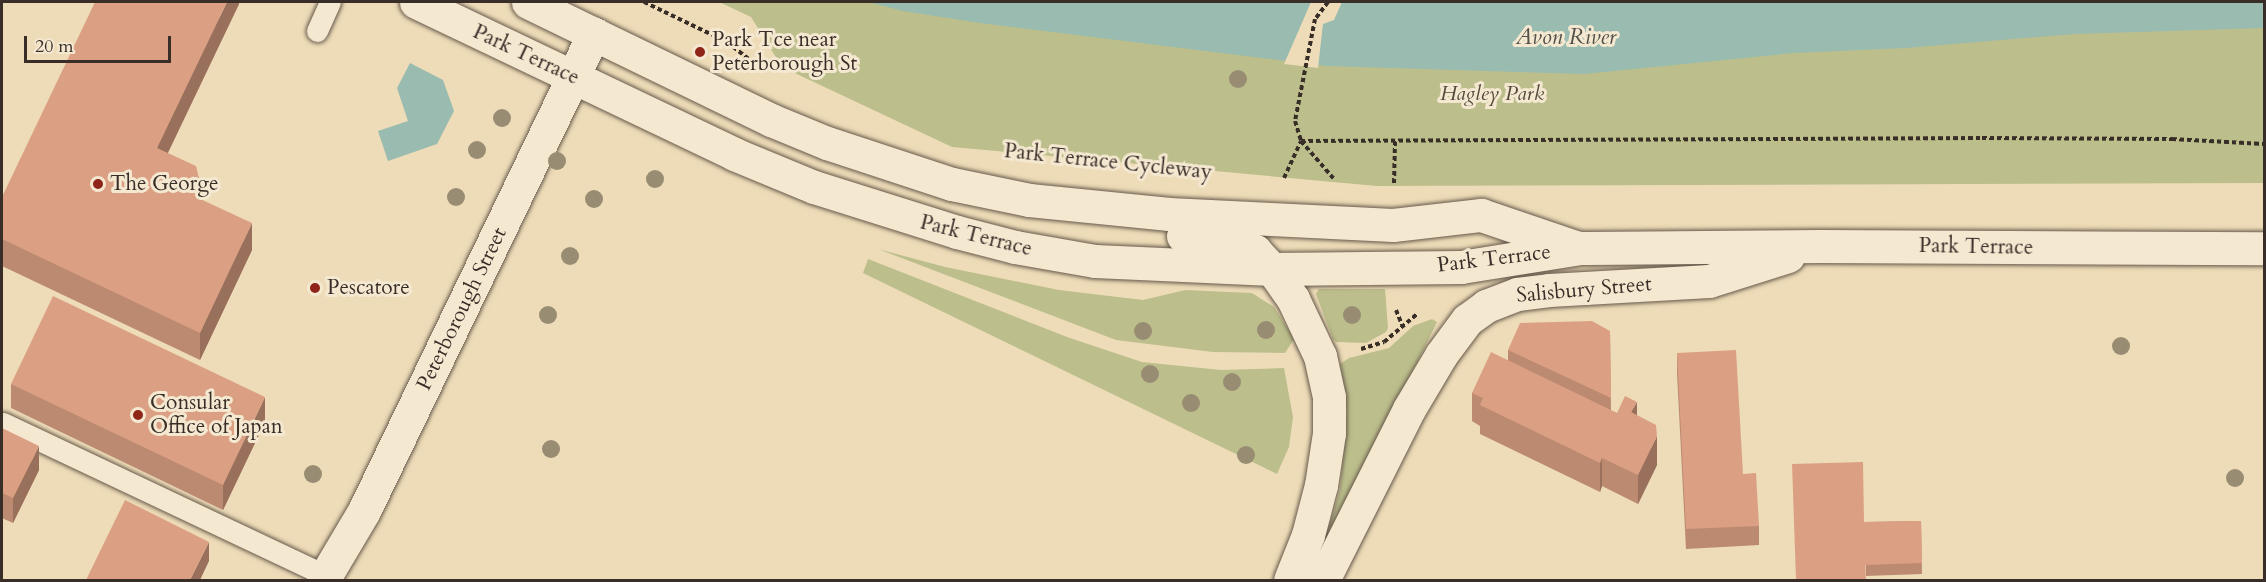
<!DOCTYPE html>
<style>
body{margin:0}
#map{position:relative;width:2266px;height:582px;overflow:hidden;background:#eedcb8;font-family:Cardo,serif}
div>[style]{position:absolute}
.green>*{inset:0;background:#bcbf8c}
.water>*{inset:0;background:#99bbb0}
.pier>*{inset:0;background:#eedcb8}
.path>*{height:4px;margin-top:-2px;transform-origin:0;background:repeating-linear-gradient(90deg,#382d27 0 4.5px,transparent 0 7.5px)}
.roads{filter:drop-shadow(0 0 2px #66594b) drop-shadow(0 0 2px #66594b)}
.lane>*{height:21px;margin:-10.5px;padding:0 10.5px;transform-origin:10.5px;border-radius:10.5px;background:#f4e8d1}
.street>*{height:33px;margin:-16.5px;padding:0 16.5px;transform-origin:16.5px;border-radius:16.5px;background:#f4e8d1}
.secondary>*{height:33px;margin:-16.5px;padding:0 16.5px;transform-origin:16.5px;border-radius:16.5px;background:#f4e8d1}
.trees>*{width:18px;height:18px;margin:-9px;border-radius:50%;background:#988c73}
.wall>*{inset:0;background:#bc8a71}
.shaded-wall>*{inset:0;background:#99705c}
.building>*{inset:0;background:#dba083}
.dots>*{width:16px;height:16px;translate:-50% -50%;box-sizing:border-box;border:3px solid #f4e8d1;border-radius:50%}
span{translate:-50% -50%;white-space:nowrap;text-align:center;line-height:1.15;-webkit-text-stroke:6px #f4e8d1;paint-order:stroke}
.poi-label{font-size:21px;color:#382d27}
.left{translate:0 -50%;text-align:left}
.street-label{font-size:21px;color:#382d27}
.park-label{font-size:21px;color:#524a3b;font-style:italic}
.water-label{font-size:22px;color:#505049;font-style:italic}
.frame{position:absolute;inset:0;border:3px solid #382d27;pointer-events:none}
.scale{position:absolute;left:24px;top:36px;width:147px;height:27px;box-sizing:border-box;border:3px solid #382d27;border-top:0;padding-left:8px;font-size:18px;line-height:21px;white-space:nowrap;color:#382d27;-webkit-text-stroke:4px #f4e8d1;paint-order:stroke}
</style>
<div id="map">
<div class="green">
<i style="clip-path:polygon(719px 2px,2264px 2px,2264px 183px,1377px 186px,952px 147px,782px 67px,751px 17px)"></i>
<i style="clip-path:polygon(878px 249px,945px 267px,1059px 290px,1143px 300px,1185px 290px,1252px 293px,1274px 307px,1294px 339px,1285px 353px,1213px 352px,1116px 340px)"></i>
<i style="clip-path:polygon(868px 259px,1067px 337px,1142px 362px,1221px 370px,1284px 368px,1293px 417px,1289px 447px,1277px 474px,863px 273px)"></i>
<i style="clip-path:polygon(1319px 289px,1385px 289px,1388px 328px,1386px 332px,1366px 343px,1336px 342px,1333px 339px,1316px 294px)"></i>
<i style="clip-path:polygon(1432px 319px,1437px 322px,1335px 529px,1329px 527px,1340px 490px,1347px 412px,1340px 364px,1349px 358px,1389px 348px,1413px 326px)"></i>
</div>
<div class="water">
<i style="clip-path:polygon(868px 2px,2264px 2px,2264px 28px,2074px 34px,1906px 48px,1794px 53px,1584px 74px,1327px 66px,980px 23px,903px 11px)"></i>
<i style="clip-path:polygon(410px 63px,443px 80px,454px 111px,437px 144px,388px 161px,378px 131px,408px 121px,397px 88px)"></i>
</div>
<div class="pier">
<i style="clip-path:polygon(1311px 2px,1342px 2px,1334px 20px,1323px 24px,1318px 68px,1284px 64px)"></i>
</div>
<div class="path">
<i style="left:644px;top:2px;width:92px;rotate:25.7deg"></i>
<i style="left:727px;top:42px;width:33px;rotate:38deg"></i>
<i style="left:1328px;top:2px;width:21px;rotate:127deg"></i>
<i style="left:1315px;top:19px;width:104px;rotate:101.1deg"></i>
<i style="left:1295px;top:121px;width:21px;rotate:73deg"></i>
<i style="left:1301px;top:141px;width:50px;rotate:49deg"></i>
<i style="left:1301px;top:141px;width:681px;rotate:-0.25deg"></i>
<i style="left:1982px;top:138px;width:190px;rotate:0.3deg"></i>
<i style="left:2172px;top:139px;width:92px;rotate:3.1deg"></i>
<i style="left:1284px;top:178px;width:41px;rotate:-65.3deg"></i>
<i style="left:1394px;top:183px;width:41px;rotate:-88.6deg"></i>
<i style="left:1396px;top:310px;width:16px;rotate:68deg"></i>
<i style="left:1361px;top:349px;width:24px;rotate:-17deg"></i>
<i style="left:1384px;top:342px;width:43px;rotate:-40.3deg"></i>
</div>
<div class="roads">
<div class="lane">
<i style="left:317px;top:31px;width:32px;rotate:-66deg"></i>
<i style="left:3px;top:423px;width:357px;rotate:25.3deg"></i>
</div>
<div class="street">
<i style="left:323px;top:580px;width:80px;rotate:-59.3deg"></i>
<i style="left:364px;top:511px;width:530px;rotate:-64.3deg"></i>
</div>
<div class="secondary">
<i style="left:416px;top:2px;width:352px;rotate:25.5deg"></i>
<i style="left:734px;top:154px;width:87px;rotate:22.4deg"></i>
<i style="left:814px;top:187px;width:150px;rotate:17.5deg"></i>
<i style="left:957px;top:232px;width:60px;rotate:14.5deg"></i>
<i style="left:1015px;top:247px;width:81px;rotate:9.9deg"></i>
<i style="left:1095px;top:261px;width:177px;rotate:2.6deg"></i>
<i style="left:1272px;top:269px;width:189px;rotate:-0.6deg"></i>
<i style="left:1461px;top:267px;width:121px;rotate:-9.1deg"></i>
<i style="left:1580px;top:248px;width:241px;rotate:-0.5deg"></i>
<i style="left:1821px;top:246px;width:443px;rotate:0.3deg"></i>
<i style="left:528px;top:2px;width:270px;rotate:25.9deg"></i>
<i style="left:771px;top:120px;width:61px;rotate:22.3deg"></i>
<i style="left:827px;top:143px;width:132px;rotate:18.2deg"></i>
<i style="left:952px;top:184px;width:79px;rotate:11.7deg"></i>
<i style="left:1029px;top:200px;width:141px;rotate:5.7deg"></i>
<i style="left:1169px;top:214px;width:224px;rotate:2.8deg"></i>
<i style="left:1393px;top:225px;width:89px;rotate:-6.5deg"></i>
<i style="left:1481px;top:215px;width:99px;rotate:18.8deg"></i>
<i style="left:1183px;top:236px;width:42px;rotate:2.7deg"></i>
<i style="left:1225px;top:238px;width:33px;rotate:23deg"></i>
<i style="left:1255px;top:251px;width:25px;rotate:47deg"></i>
<i style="left:1272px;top:269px;width:37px;rotate:55deg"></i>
<i style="left:1293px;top:299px;width:63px;rotate:64.7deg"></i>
<i style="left:1320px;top:356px;width:42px;rotate:77.6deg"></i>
<i style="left:1329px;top:397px;width:36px;rotate:90deg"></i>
<i style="left:1329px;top:433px;width:53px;rotate:98.7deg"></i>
<i style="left:1321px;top:485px;width:52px;rotate:104.6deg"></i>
<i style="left:1308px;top:535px;width:48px;rotate:111.8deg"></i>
<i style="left:1323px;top:580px;width:191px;rotate:-63.3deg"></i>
<i style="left:1409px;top:409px;width:63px;rotate:-59.3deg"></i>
<i style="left:1441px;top:355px;width:44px;rotate:-53.4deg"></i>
<i style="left:1467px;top:320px;width:24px;rotate:-36deg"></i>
<i style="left:1486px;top:306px;width:33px;rotate:-21deg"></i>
<i style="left:1517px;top:294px;width:32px;rotate:-7deg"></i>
<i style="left:1549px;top:290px;width:160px;rotate:-3.2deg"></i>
<i style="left:1709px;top:281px;width:83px;rotate:-17.6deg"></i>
</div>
</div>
<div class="trees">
<i style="left:1238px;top:79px"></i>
<i style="left:502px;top:118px"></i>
<i style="left:477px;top:150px"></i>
<i style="left:557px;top:161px"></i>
<i style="left:655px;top:179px"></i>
<i style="left:456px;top:197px"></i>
<i style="left:594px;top:199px"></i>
<i style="left:570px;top:256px"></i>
<i style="left:548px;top:315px"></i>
<i style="left:1352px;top:315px"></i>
<i style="left:1266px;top:330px"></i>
<i style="left:1143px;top:331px"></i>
<i style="left:2121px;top:346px"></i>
<i style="left:1150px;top:374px"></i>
<i style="left:1232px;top:382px"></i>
<i style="left:1191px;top:403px"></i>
<i style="left:551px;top:449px"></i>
<i style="left:1246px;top:455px"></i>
<i style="left:313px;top:474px"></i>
<i style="left:2235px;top:478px"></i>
</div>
<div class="wall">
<i style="clip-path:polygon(239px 2px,239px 4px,168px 153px,201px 199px,252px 250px,200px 360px,2px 266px,2px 197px)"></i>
<i style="clip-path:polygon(1610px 331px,1611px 411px,1617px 413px,1637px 415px,1657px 465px,1638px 504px,1602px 486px,1600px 492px,1480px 434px,1480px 426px,1472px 421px,1472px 393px,1508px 360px,1508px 350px)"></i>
<i style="clip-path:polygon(1677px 353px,1743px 474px,1759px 526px,1759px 545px,1686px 549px,1677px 373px)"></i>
<i style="clip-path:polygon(11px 384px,265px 422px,223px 510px,11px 408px)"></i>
<i style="clip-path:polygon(2px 428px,39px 470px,13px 523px,2px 518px)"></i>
<i style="clip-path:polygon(1921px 521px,1922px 574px,1866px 576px,1864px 522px)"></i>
</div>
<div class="shaded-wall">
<i style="clip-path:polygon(227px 2px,239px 2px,239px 4px,157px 175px,157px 148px)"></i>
<i style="clip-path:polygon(201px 186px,201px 213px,196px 197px)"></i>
<i style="clip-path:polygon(252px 223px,252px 250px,200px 360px,200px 333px)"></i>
<i style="clip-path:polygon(265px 397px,265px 422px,223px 510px,223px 485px)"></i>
<i style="clip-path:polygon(1637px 402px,1637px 431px,1631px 412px)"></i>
<i style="clip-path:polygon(1657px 436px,1657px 465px,1638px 504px,1638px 475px)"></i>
<i style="clip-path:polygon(39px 446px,39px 470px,13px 523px,13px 498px)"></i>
<i style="clip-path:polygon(1602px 458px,1602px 486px,1600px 492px,1600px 463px)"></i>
<i style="clip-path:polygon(209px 542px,209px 561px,200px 580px,190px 580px)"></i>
</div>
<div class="building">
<i style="clip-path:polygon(95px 2px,227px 2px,157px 148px,196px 166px,201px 186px,196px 197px,252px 223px,200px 333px,2px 239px,2px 197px)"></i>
<i style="clip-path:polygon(53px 296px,265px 397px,223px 485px,11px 384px)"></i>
<i style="clip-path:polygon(1592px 321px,1610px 331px,1611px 398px,1508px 350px,1520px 323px)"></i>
<i style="clip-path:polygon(1736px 350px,1743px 474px,1756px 473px,1759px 526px,1686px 529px,1677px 353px)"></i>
<i style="clip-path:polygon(1491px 352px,1617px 413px,1625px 396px,1637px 402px,1631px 412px,1656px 425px,1657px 436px,1638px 475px,1602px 458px,1600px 463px,1480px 405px,1483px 398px,1472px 393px)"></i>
<i style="clip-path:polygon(2px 428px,39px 446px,13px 498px,2px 493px)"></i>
<i style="clip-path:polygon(1863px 462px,1864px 522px,1921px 521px,1922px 563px,1865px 565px,1866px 580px,1796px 580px,1792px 464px)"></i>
<i style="clip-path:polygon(125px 500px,209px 542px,190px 580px,86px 580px)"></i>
</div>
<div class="dots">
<i style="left:700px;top:52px;background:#8f2418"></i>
<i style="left:98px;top:184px;background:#8f2418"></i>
<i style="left:315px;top:288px;background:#8f2418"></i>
<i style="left:138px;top:415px;background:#8f2418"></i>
</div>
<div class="poi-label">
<span class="left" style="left:712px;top:52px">Park Tce near<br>Peterborough St</span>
<span class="left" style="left:110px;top:184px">The George</span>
<span class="left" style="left:327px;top:288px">Pescatore</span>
<span class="left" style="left:150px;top:415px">Consular<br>Office of Japan</span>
</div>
<div class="street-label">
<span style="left:526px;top:55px;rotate:25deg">Park Terrace</span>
<span style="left:1108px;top:162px;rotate:6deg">Park Terrace Cycleway</span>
<span style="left:976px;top:236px;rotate:14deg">Park Terrace</span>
<span style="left:1976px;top:247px;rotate:1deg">Park Terrace</span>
<span style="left:1494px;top:259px;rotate:-7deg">Park Terrace</span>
<span style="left:1584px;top:290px;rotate:-5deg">Salisbury Street</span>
<span style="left:462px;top:309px;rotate:-64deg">Peterborough Street</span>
</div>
<div class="park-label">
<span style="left:1492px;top:94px">Hagley Park</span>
</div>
<div class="water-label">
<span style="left:1566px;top:38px">Avon River</span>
</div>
<div class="frame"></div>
<div class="scale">20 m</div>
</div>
